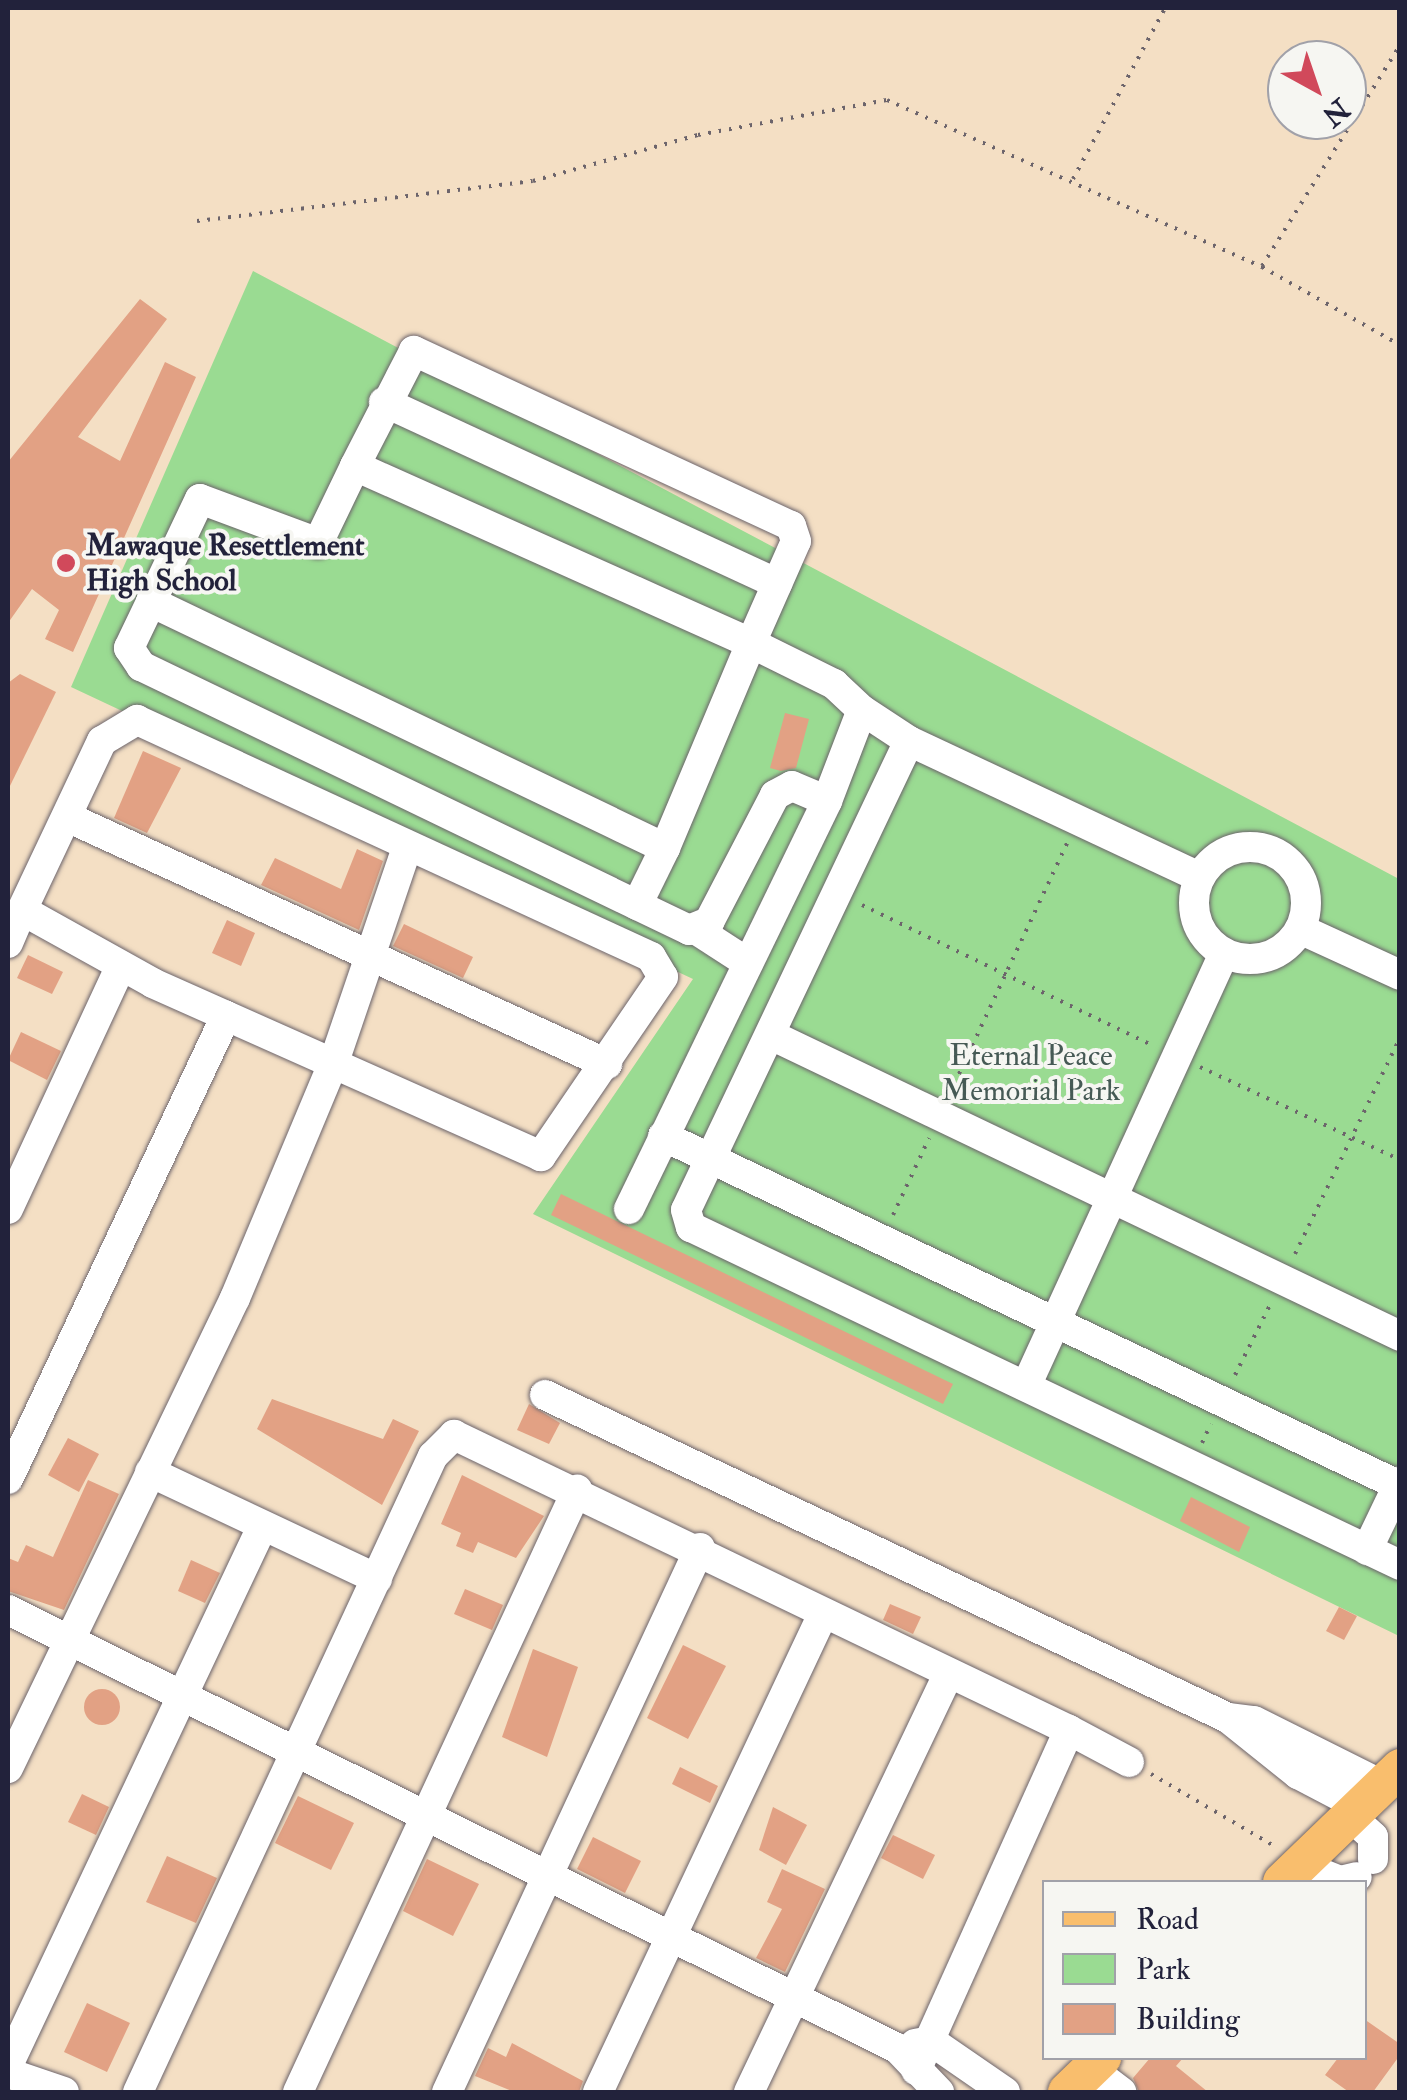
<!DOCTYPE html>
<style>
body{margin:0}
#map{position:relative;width:1407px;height:2100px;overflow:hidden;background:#f4dfc4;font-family:"IM FELL Double Pica",serif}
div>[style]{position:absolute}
.green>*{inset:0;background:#9adb92}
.building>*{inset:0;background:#e2a184}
.round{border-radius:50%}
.path>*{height:4px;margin-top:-2px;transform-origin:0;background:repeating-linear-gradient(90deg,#6c646b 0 2.5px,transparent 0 10.5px)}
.roads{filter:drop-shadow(0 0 2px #6c646b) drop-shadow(0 0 2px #6c646b)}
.minor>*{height:30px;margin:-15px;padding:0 15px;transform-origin:15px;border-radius:15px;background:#fff}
.minor>.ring{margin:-15px;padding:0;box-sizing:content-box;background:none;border:30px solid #fff;border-radius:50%}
.major>*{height:38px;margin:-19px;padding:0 19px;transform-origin:19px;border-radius:19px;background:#f9be6d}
.dots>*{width:28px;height:28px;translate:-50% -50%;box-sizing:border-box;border:5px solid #f6f6f2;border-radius:50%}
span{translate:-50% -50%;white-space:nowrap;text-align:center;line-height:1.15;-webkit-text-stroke:8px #f6f6f2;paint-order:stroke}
.poi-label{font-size:30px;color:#22223b;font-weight:700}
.left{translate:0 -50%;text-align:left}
.park-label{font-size:30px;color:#465a55}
.frame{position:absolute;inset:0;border:10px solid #22223b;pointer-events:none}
.legend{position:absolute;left:1042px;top:1880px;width:325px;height:180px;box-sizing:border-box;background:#f6f6f2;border:2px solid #a1a1a9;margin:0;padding:12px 18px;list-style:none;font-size:30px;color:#22223b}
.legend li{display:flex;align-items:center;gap:20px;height:50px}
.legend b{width:50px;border:2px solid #a1a1a9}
.north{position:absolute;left:1267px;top:40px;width:100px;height:100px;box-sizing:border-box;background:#f6f6f2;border:2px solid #a1a1a9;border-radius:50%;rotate:140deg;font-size:28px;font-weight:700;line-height:40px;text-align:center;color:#22223b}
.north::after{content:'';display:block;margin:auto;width:35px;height:45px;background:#d1495b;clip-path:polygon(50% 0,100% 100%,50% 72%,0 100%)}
</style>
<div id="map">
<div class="green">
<i style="clip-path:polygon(253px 271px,1399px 879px,1399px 1636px,533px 1214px,693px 979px,71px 687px)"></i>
</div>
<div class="building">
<i style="clip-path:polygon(140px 299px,167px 319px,78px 437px,120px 461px,165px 362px,196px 377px,73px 652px,45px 639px,59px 610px,32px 589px,8px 623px,8px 462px)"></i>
<i style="clip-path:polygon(20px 674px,56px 692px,8px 790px,8px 683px)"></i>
<i style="clip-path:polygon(785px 713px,809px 719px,796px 768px,781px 771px,770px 768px)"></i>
<i style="clip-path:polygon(143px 751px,181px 768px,147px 833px,114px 818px)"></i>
<i style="clip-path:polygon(357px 849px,383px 861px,359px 930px,261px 885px,275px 858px,341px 889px)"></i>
<i style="clip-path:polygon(227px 920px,255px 933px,241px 966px,212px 953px)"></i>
<i style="clip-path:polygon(404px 924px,473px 957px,463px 978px,393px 946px)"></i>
<i style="clip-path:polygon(28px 955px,63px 972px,52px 994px,17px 978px)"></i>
<i style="clip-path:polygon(21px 1032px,61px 1051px,47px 1080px,8px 1060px)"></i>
<i style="clip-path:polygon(561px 1194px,953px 1384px,943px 1404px,551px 1215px)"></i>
<i style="clip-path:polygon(272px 1399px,383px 1439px,393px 1419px,419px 1431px,382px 1505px,257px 1429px)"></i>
<i style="clip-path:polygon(529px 1404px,560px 1423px,549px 1444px,517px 1430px)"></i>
<i style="clip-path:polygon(68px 1438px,99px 1454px,79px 1492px,48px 1475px)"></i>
<i style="clip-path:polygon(462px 1475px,544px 1516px,516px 1558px,478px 1542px,473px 1553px,456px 1546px,461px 1533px,441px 1524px)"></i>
<i style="clip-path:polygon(88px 1480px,119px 1494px,64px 1610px,8px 1591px,8px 1558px,18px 1562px,26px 1545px,53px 1557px)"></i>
<i style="clip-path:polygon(1191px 1497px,1250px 1527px,1239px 1552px,1180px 1521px)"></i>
<i style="clip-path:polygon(191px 1560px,220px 1573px,205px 1603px,178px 1591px)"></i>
<i style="clip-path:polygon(465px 1589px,503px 1605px,492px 1630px,454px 1614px)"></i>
<i style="clip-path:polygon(890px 1604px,921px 1617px,913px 1634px,883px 1620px)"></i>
<i style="clip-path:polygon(1339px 1607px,1357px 1616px,1344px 1640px,1326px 1631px)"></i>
<i style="clip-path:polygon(683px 1645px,726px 1666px,688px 1739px,647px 1718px)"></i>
<i style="clip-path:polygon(533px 1649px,578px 1667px,547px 1757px,502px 1737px)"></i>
<i class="round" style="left:84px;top:1689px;width:36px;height:36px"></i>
<i style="clip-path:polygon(680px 1767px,718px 1786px,710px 1803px,672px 1784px)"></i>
<i style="clip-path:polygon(82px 1794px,109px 1807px,96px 1835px,68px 1822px)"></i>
<i style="clip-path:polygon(298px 1796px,354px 1823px,331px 1870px,275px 1843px)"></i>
<i style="clip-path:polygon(773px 1807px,807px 1825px,786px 1865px,759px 1850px)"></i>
<i style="clip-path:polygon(893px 1835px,935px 1855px,923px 1879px,881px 1858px)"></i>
<i style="clip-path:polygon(593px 1837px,641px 1861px,625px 1893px,577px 1869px)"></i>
<i style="clip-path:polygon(167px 1856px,217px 1878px,196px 1923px,146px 1902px)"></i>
<i style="clip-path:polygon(427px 1859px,479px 1884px,453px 1936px,403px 1911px)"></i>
<i style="clip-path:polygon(782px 1869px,825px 1889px,785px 1972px,756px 1958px,782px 1909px,767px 1902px)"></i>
<i style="clip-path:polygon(87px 2003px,130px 2023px,107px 2072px,64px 2052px)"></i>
<i style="clip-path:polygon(1364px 2019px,1400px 2044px,1400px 2055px,1373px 2092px,1349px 2092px,1325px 2075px,1338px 2058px,1364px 2058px)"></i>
<i style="clip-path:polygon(512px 2043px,583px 2081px,579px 2092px,514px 2092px,475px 2076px,488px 2048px,506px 2057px)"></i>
<i style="clip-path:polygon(1150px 2058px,1183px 2058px,1176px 2066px,1208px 2092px,1139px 2092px,1133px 2078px)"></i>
</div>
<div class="path">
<i style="left:1073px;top:179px;width:194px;rotate:-61.7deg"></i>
<i style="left:197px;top:221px;width:338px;rotate:-6.8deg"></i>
<i style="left:533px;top:181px;width:171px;rotate:-15.6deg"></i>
<i style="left:698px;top:135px;width:192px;rotate:-10.5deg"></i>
<i style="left:887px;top:100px;width:411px;rotate:24deg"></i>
<i style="left:1262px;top:267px;width:159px;rotate:29.5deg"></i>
<i style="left:1262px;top:266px;width:261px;rotate:-58deg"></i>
<i style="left:862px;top:905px;width:320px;rotate:25.8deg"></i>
<i style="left:1200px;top:1067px;width:221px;rotate:24.9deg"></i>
<i style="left:950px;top:1093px;width:276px;rotate:-64.9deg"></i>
<i style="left:893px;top:1215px;width:85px;rotate:-64.9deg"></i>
<i style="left:1295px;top:1254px;width:240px;rotate:-64.1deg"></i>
<i style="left:1235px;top:1375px;width:80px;rotate:-63.4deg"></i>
<i style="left:1202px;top:1443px;width:21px;rotate:-65deg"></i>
<i style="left:1151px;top:1774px;width:145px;rotate:30.3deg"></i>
</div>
<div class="roads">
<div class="minor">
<i style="left:384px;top:402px;width:433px;rotate:24.8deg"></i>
<i style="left:151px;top:602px;width:114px;rotate:-64.6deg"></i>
<i style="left:200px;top:499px;width:126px;rotate:20.4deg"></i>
<i style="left:318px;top:543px;width:85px;rotate:-64.3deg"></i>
<i style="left:355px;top:466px;width:434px;rotate:24.1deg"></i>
<i style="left:751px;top:643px;width:111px;rotate:-66.2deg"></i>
<i style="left:796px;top:541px;width:16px;rotate:-108deg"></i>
<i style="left:791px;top:526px;width:416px;rotate:-155.1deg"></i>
<i style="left:414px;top:351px;width:129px;rotate:117.2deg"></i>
<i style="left:909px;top:741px;width:519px;rotate:115.43deg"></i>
<i style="left:686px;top:1210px;width:18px;rotate:74deg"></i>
<i style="left:691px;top:1227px;width:785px;rotate:25.49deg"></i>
<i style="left:67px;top:817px;width:594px;rotate:24.58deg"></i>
<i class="ring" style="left:1194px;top:847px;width:82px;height:82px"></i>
<i style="left:665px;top:848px;width:222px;rotate:-67.2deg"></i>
<i style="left:751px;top:643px;width:93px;rotate:26.3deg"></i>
<i style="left:834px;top:684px;width:38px;rotate:43deg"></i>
<i style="left:637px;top:905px;width:64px;rotate:-63.8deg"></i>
<i style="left:665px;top:848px;width:570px;rotate:-154.42deg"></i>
<i style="left:151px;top:602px;width:51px;rotate:115.6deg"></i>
<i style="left:129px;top:648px;width:22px;rotate:56deg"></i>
<i style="left:141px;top:666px;width:608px;rotate:25.72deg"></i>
<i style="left:689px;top:930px;width:22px;rotate:-22deg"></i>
<i style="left:709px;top:922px;width:143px;rotate:-62.5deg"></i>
<i style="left:775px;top:795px;width:19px;rotate:-28deg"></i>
<i style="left:792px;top:786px;width:38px;rotate:23deg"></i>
<i style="left:1300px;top:929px;width:110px;rotate:24.7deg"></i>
<i style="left:700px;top:932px;width:57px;rotate:32.9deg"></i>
<i style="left:8px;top:943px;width:36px;rotate:-67deg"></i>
<i style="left:22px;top:910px;width:187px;rotate:-64.7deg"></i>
<i style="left:102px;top:741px;width:41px;rotate:-31deg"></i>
<i style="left:137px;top:720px;width:566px;rotate:24.75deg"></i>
<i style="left:651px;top:957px;width:23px;rotate:59deg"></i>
<i style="left:663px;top:977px;width:217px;rotate:124.3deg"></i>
<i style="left:541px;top:1156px;width:425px;rotate:-156deg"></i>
<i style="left:153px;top:983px;width:150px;rotate:-150.9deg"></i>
<i style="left:771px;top:1035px;width:697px;rotate:25.57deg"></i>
<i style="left:663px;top:1136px;width:814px;rotate:25.4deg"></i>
<i style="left:8px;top:1209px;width:268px;rotate:-65.1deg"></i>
<i style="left:629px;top:1209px;width:454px;rotate:-64.1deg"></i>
<i style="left:827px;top:801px;width:97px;rotate:-69deg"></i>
<i style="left:862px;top:710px;width:56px;rotate:33.4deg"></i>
<i style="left:909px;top:741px;width:320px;rotate:25.1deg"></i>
<i style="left:1026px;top:1386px;width:476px;rotate:-65.4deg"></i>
<i style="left:545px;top:1395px;width:756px;rotate:25.31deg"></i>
<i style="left:1228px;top:1718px;width:90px;rotate:38.7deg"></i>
<i style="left:1298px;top:1774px;width:69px;rotate:27.7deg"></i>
<i style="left:150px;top:1472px;width:251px;rotate:25.2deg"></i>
<i style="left:8px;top:1479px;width:512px;rotate:-64.79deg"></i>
<i style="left:1367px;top:1550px;width:76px;rotate:-64.4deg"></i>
<i style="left:8px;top:1610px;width:991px;rotate:26.23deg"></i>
<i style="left:897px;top:2048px;width:61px;rotate:46.3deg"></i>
<i style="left:1228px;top:1718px;width:26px;rotate:7deg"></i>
<i style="left:1254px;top:1721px;width:143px;rotate:26.6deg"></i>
<i style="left:1069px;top:1730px;width:68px;rotate:28.1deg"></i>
<i style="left:8px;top:1768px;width:522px;rotate:-64.22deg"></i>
<i style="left:235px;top:1298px;width:259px;rotate:-67.3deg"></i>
<i style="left:335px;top:1059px;width:224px;rotate:-71.2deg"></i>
<i style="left:1350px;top:1816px;width:31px;rotate:42deg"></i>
<i style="left:1373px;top:1837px;width:22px;rotate:90deg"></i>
<i style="left:1300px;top:1865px;width:43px;rotate:21.8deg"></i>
<i style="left:1340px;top:1881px;width:17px;rotate:-13deg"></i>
<i style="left:915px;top:2044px;width:16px;rotate:-11deg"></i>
<i style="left:931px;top:2041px;width:90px;rotate:34.6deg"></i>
<i style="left:8px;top:2065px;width:593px;rotate:-64.73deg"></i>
<i style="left:1091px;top:2069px;width:38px;rotate:37deg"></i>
<i style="left:8px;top:2073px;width:59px;rotate:18.7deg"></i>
<i style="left:138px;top:2092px;width:701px;rotate:-65.12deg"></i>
<i style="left:433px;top:1456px;width:30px;rotate:-45deg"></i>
<i style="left:454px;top:1435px;width:682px;rotate:25.63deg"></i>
<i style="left:1069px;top:1730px;width:373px;rotate:114.2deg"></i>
<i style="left:298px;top:2092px;width:664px;rotate:-65.13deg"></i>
<i style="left:447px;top:2092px;width:600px;rotate:-65.06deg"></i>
<i style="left:598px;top:2092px;width:526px;rotate:-64.8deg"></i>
<i style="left:749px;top:2092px;width:460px;rotate:-64.5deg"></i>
</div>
<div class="major">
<i style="left:1282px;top:1882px;width:164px;rotate:-44deg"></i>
<i style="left:1067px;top:2092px;width:49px;rotate:-44.2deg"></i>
</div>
</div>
<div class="dots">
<i style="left:66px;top:563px;background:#d1495b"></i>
</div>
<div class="poi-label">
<span class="left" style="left:86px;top:563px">Mawaque Resettlement<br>High School</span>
</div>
<div class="park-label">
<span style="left:1031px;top:1073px">Eternal Peace<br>Memorial Park</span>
</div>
<div class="frame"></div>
<ul class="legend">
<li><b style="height:12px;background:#f9be6d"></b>Road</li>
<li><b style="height:28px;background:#9adb92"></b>Park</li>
<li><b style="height:28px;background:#e2a184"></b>Building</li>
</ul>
<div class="north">N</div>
</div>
